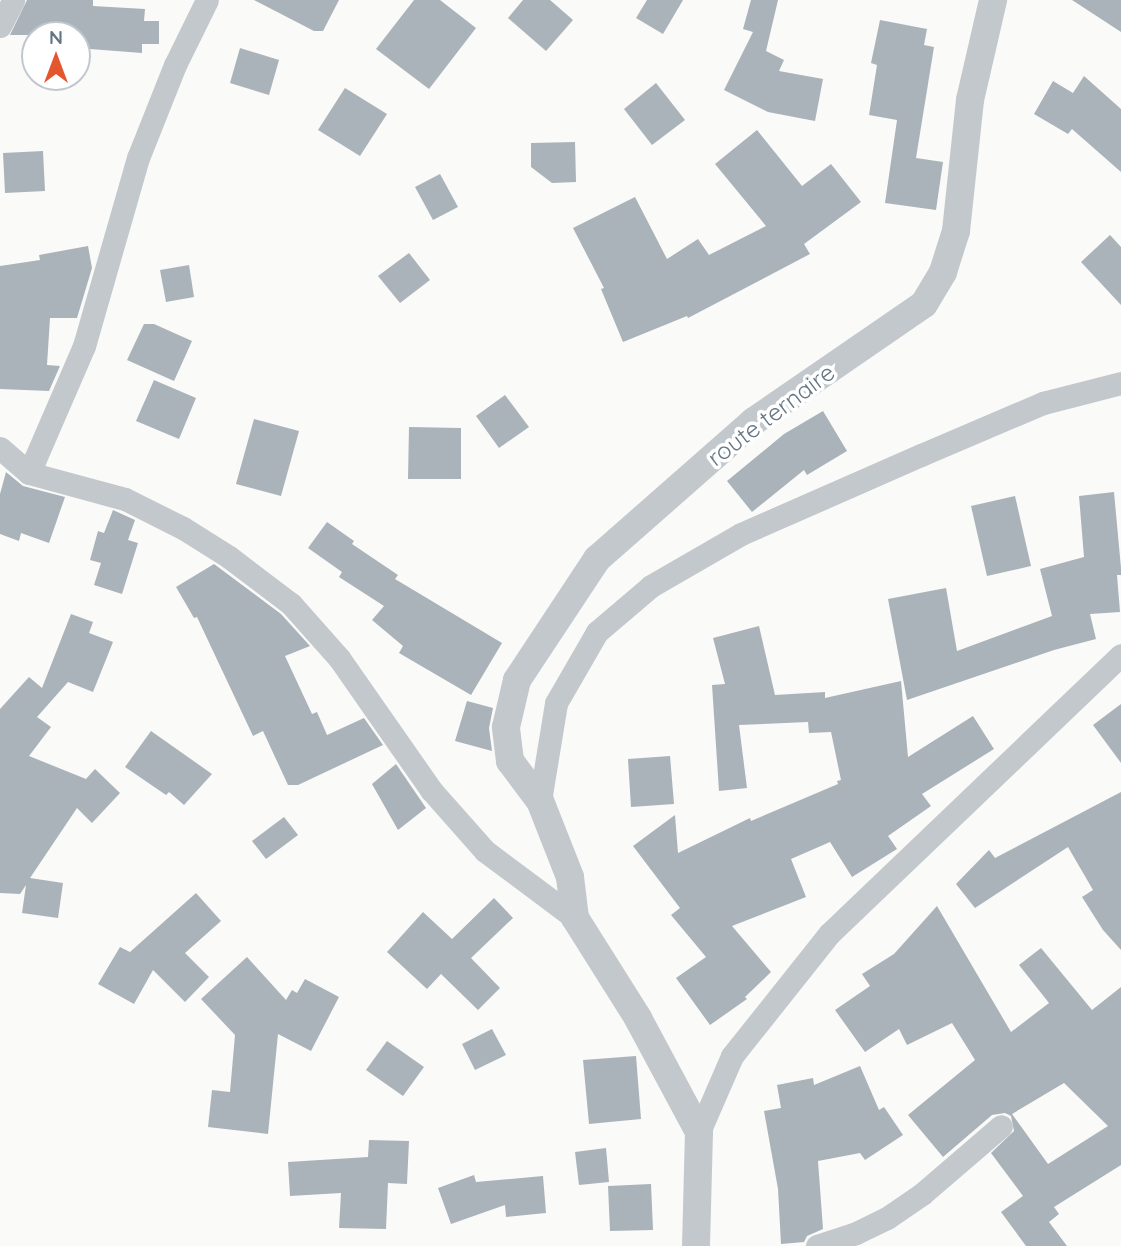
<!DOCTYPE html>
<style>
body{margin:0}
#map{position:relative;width:1121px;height:1246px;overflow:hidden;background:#fafaf8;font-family:Quicksand,sans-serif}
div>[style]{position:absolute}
.building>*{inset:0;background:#aab3b9}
.minor>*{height:23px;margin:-11.5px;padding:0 11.5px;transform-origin:11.5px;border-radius:11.5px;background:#c3c8cc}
.tertiary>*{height:28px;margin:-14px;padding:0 14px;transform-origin:14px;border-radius:14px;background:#c3c8cc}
span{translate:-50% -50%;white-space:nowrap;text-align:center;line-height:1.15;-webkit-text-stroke:7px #fff;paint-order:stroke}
.street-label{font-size:24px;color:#657683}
.north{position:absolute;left:21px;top:21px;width:70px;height:70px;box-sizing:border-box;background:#fff;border:2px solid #c1c8cd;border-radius:50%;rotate:0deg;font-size:19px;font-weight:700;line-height:28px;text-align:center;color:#657683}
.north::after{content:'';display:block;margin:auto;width:24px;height:32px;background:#e4572e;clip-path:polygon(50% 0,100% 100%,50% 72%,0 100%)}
</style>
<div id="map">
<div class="building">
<i style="clip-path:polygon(27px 0,93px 0,93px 6px,145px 9px,144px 21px,159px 21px,159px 44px,142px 44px,142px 53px,77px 48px,77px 35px,10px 35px)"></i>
<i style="clip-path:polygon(254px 0,339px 0,323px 31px,314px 31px)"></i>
<i style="clip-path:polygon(414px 0,440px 0,476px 28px,429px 89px,376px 49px)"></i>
<i style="clip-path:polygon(523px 0,550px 0,573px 20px,546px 51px,508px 18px)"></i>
<i style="clip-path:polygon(647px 0,683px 0,663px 34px,636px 18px)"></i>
<i style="clip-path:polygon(751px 0,778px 0,766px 51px,784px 60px,779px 71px,823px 79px,815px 121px,768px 112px,724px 90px,753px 32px,743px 29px)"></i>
<i style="clip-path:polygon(1072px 0,1121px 0,1121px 32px)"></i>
<i style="clip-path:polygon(880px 20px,927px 29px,924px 45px,934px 47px,916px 158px,943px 162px,936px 210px,885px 203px,897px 120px,869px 115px,877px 65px,871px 63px)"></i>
<i style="clip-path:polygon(240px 48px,279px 60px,269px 95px,230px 83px)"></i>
<i style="clip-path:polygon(1084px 76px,1121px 109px,1121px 172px,1072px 129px,1068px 134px,1034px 114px,1053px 81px,1073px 93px)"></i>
<i style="clip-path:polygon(656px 83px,685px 120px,652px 145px,624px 109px)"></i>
<i style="clip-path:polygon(345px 88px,387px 114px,360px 156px,318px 130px)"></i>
<i style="clip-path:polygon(757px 130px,802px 186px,831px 164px,861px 202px,804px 244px,810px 254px,688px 318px,687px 316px,623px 342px,601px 289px,604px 288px,573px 228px,635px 197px,667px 259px,698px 239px,709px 255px,766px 226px,715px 164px)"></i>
<i style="clip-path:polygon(575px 142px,576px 182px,552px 183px,531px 167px,531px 143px)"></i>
<i style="clip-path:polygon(43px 151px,45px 191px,5px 193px,3px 153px)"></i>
<i style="clip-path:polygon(440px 174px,458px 207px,433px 220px,415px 187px)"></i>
<i style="clip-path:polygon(1110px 235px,1121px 247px,1121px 305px,1081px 262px)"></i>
<i style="clip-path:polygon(88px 246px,92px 268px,77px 318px,50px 318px,47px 365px,60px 366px,49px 391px,0 389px,0 266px,40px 260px,39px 255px)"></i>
<i style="clip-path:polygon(409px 253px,430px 280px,400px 303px,378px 276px)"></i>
<i style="clip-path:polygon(189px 265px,194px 297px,166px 302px,160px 270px)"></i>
<i style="clip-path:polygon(144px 324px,154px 324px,192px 341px,174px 381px,127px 360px)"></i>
<i style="clip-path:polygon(154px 380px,196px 398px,179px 439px,136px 421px)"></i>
<i style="clip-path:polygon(505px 395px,529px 427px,499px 448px,476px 416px)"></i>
<i style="clip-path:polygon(823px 411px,847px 451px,807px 475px,804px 470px,752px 512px,727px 481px,784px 434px)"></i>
<i style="clip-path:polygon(254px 419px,299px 431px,281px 496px,236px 484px)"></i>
<i style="clip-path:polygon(409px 427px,461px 428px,461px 479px,408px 479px)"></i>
<i style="clip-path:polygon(6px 472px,23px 486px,65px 497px,49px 543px,21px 533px,19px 541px,0 534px,0 494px)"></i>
<i style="clip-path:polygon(1114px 492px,1121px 568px,1121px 575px,1117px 575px,1120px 612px,1090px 614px,1096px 639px,1054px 650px,907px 700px,888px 599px,946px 588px,957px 651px,1052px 616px,1040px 569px,1084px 557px,1079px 496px)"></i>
<i style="clip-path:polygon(1015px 496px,1031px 566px,987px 576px,971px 506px)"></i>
<i style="clip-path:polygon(113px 510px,135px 520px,128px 540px,138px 543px,122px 594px,94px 585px,101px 563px,90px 560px,98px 531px,104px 533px)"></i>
<i style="clip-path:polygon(327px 522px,354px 541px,352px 544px,398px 575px,395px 579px,502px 643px,471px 695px,399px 653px,403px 646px,372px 620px,384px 606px,339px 577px,342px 572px,308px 548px)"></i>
<i style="clip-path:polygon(214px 564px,281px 614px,310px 646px,285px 656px,312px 714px,317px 712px,327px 735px,364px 718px,383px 745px,298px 785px,288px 785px,263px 731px,253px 736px,197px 617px,194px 618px,176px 587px)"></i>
<i style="clip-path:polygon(71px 614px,93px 622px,89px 633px,113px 642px,93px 692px,68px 682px,37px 717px,51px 727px,29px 756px,86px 779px,95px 769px,120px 793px,92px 823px,77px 808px,30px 878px,63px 883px,58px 918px,22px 913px,26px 885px,20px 894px,0 893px,0 709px,29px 677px,42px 688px)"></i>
<i style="clip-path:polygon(759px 626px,775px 695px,825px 692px,825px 698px,901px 681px,908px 757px,973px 716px,994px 749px,922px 794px,931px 806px,888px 836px,897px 849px,852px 877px,830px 842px,791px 859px,806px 897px,732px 926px,771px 972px,745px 997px,747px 999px,710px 1025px,676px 978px,706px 957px,671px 915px,680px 908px,633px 846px,675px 815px,678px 853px,750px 818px,751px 821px,838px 784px,837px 781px,841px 780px,831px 732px,809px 733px,808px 722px,739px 725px,747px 788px,719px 791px,712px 685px,725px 684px,713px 638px)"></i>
<i style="clip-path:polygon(467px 701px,493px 708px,489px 728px,492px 751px,455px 741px)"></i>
<i style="clip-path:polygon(1121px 704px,1121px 763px,1093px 725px)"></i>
<i style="clip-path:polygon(151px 731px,212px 774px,184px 805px,169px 792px,166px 795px,125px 767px)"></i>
<i style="clip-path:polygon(670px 756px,674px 804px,631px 807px,628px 759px)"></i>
<i style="clip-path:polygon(396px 764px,426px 808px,398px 830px,372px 784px)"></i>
<i style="clip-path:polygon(1121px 792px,1121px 950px,1103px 930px,1082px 897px,1093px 890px,1068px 847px,975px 908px,956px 884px,989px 850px,995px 858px)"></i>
<i style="clip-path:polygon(284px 817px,298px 835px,266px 859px,252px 841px)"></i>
<i style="clip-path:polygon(196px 893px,221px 921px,185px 953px,209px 977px,185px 1002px,153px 970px,134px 1004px,98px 984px,120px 947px,130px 952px)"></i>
<i style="clip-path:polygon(494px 898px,513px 918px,471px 958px,500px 988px,478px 1010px,441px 974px,427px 989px,387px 952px,423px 912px,452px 939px)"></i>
<i style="clip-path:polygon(evenodd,937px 906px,1011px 1032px,1049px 1003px,1019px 965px,1041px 948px,1092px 1010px,1121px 987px,1121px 1165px,1054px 1207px,1059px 1214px,1049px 1222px,1067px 1246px,1026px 1246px,1001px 1212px,1023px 1196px,991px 1153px,1014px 1131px,1011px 1116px,1005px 1113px,992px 1115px,943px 1157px,908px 1115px,975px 1060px,952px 1023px,907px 1045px,899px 1029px,865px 1052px,835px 1010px,870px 986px,862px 974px,894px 954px,937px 906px,1064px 1083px,1108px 1126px,1048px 1164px,1012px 1114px,1064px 1083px)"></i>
<i style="clip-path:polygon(247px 957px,286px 1000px,292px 990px,297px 993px,305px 979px,339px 997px,311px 1051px,278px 1034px,268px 1134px,208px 1127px,212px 1090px,230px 1092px,235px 1035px,201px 999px)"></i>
<i style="clip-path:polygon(492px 1029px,506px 1055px,475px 1070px,462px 1044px)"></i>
<i style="clip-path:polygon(387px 1041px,424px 1067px,403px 1096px,366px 1070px)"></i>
<i style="clip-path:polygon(636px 1056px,641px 1119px,589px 1124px,583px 1060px)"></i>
<i style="clip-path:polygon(860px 1066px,879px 1110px,884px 1107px,903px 1135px,865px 1160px,860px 1153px,818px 1161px,823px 1229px,807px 1236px,804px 1242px,781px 1244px,778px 1189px,764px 1111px,781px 1108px,777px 1085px,813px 1078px,814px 1085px)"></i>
<i style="clip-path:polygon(369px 1140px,409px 1141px,407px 1184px,388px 1183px,386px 1229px,339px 1228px,341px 1193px,290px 1196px,288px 1162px,368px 1157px)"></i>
<i style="clip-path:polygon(606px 1148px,609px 1182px,579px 1185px,575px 1152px)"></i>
<i style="clip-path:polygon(474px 1175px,476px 1182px,543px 1176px,546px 1213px,506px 1217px,505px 1205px,451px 1224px,438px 1188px)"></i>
<i style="clip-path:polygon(651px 1184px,653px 1230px,610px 1231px,608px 1186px)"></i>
</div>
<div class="minor">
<i style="left:0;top:26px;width:29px;rotate:-63deg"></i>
<i style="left:0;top:448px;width:38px;rotate:41deg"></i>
<i style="left:29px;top:473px;width:99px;rotate:15.2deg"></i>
<i style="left:125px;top:499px;width:65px;rotate:26.6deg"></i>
<i style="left:183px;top:528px;width:54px;rotate:32.2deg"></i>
<i style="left:229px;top:557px;width:78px;rotate:37.2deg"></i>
<i style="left:291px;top:604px;width:72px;rotate:48.4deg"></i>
<i style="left:339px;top:658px;width:161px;rotate:55.1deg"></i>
<i style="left:431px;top:790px;width:81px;rotate:48.5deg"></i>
<i style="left:485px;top:851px;width:112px;rotate:36.7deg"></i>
<i style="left:29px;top:473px;width:138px;rotate:-66.6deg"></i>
<i style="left:84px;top:346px;width:196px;rotate:-74deg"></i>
<i style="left:138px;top:158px;width:100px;rotate:-68.3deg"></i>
<i style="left:175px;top:65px;width:72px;rotate:-63.8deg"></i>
<i style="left:540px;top:801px;width:99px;rotate:-80.7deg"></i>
<i style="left:556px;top:703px;width:82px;rotate:-60deg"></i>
<i style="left:597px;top:632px;width:71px;rotate:-40.4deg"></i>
<i style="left:651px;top:586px;width:104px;rotate:-30deg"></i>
<i style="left:741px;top:534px;width:197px;rotate:-23.7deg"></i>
<i style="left:921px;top:455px;width:133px;rotate:-23.1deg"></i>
<i style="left:1043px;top:403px;width:81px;rotate:-14.4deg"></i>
<i style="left:699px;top:1132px;width:83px;rotate:-66.5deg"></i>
<i style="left:732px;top:1056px;width:156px;rotate:-51.5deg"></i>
<i style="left:829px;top:934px;width:404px;rotate:-43.7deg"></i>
<i style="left:817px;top:1246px;width:41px;rotate:-18.4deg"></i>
<i style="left:856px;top:1233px;width:34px;rotate:-26deg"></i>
<i style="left:887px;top:1218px;width:42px;rotate:-34.4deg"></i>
<i style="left:922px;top:1194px;width:104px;rotate:-40.7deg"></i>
</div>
<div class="tertiary">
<i style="left:696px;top:1246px;width:114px;rotate:-88.5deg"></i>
<i style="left:699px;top:1132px;width:129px;rotate:-118.2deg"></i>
<i style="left:638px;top:1018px;width:118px;rotate:-122.2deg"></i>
<i style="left:575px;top:918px;width:41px;rotate:-97deg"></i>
<i style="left:570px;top:877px;width:82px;rotate:-111.5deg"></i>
<i style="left:540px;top:801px;width:50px;rotate:-126.9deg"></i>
<i style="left:510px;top:761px;width:34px;rotate:-97deg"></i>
<i style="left:506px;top:727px;width:48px;rotate:-76.8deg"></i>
<i style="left:517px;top:680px;width:145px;rotate:-56.5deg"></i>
<i style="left:597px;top:559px;width:209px;rotate:-41.3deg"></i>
<i style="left:754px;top:421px;width:206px;rotate:-34.5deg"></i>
<i style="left:924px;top:304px;width:37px;rotate:-59deg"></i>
<i style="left:943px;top:272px;width:43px;rotate:-72.4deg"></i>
<i style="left:956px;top:231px;width:132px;rotate:-83.9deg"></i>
<i style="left:970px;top:100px;width:103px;rotate:-77deg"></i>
</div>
<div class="street-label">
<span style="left:771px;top:415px;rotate:-37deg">route ternaire</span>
</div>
<div class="north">N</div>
</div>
